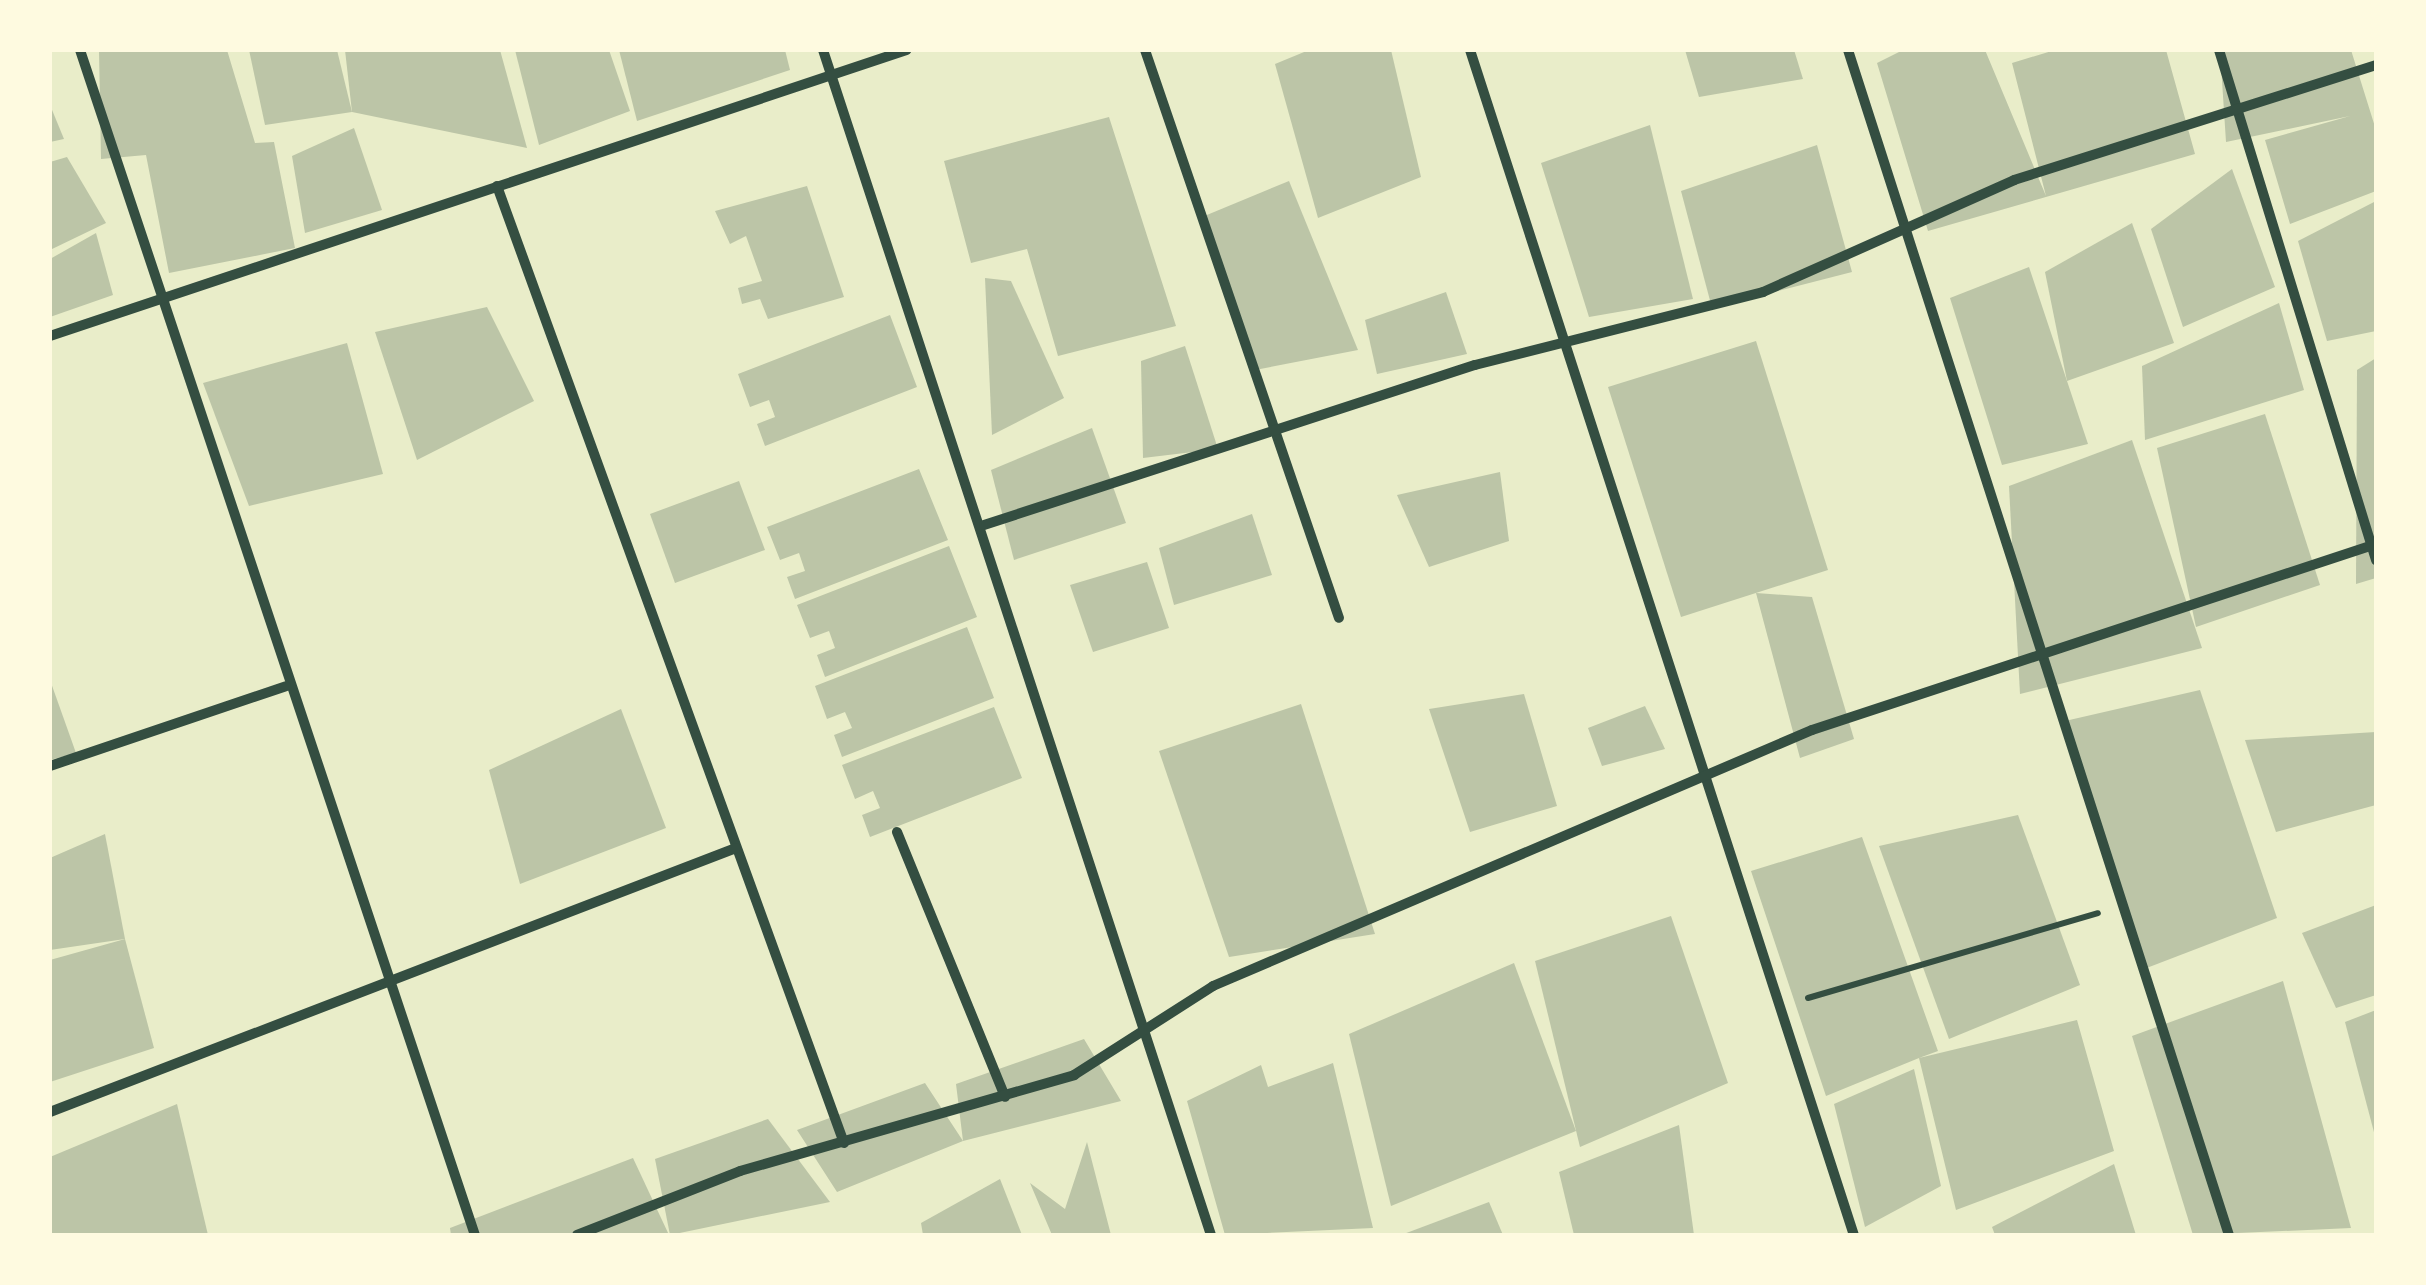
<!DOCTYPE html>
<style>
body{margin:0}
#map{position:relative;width:2426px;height:1285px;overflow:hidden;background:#e9edc9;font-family:Overpass,sans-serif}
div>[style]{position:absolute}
.building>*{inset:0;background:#bcc5a7}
.path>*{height:6px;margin:-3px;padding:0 3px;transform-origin:3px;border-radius:3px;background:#344e41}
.minor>*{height:10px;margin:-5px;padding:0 5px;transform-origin:5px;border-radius:5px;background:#344e41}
span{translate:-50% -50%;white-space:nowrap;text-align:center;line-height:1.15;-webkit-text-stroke:9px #fefae0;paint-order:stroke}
.frame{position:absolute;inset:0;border:52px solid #fefae0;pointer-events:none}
</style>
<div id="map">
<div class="building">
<i style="clip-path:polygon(99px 50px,227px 50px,255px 143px,274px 142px,295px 248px,169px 273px,146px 155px,101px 159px)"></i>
<i style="clip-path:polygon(249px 50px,337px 50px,352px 112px,265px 125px)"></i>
<i style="clip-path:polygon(345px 50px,500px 50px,527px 148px,352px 112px)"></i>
<i style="clip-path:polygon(515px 50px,609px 50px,630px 111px,539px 145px)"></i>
<i style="clip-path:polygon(619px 50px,785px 50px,790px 70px,637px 121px)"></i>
<i style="clip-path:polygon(1309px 50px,1391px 50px,1421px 177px,1318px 218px,1275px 64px)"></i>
<i style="clip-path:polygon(1685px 50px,1794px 50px,1803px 79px,1699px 97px)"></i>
<i style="clip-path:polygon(1903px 50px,1985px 50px,2046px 196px,2012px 63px,2055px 50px,2166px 50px,2195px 154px,1928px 231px,1877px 63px)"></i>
<i style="clip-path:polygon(2220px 50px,2351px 50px,2376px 130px,2376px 191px,2290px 224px,2265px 140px,2350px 116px,2226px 142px)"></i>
<i style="clip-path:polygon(50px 105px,64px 139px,50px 142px)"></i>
<i style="clip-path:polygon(1109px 117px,1176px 326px,1058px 356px,1027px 249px,971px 263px,944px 161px)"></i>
<i style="clip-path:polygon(1650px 125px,1693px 299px,1589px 317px,1541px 163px)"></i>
<i style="clip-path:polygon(354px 128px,382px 210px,305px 233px,292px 156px)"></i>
<i style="clip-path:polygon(1817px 145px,1852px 272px,1712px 308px,1681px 191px)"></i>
<i style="clip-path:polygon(67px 157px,106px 223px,50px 250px,50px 162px)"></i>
<i style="clip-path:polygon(2232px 169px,2275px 287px,2183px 327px,2151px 229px)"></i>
<i style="clip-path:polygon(1289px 181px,1358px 350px,1255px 370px,1202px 217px)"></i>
<i style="clip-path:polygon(807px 186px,844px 297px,768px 319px,760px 299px,742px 304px,738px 288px,762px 281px,746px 236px,730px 244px,715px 211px)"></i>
<i style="clip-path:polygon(2376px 201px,2376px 331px,2327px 341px,2298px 241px)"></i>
<i style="clip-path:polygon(2132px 223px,2174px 343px,2067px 381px,2045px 272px)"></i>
<i style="clip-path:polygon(96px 233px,113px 295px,50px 317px,50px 259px)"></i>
<i style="clip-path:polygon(2029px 267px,2088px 444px,2002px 465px,1950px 298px)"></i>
<i style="clip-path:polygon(985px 278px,1011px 281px,1064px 398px,992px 435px)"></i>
<i style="clip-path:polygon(1446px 292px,1467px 354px,1377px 374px,1365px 320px)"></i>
<i style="clip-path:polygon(2279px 303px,2304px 390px,2145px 440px,2142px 366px)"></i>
<i style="clip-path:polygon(487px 307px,534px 401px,417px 460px,375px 332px)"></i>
<i style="clip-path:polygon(890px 315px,917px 387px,765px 446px,757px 424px,775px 417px,769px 400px,750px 407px,738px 374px)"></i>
<i style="clip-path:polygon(1756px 341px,1828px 570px,1681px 617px,1608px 387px)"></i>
<i style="clip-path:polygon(347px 343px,383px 474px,249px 506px,203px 383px)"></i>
<i style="clip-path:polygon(1185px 346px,1218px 449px,1143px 458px,1141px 361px)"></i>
<i style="clip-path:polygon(2376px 358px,2376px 578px,2356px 584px,2357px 370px)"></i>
<i style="clip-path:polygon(2265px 414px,2320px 585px,2196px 627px,2157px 448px)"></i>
<i style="clip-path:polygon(1092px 428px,1126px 523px,1014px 560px,991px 470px)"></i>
<i style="clip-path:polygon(2132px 440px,2202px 648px,2020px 694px,2009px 486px)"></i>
<i style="clip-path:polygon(919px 469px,948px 540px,795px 599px,787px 577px,805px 571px,799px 553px,780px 560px,767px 527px)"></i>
<i style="clip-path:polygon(1500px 472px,1509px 541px,1429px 567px,1397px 495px)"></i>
<i style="clip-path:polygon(739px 481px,765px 550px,675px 583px,650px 514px)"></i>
<i style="clip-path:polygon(1252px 514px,1272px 575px,1174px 605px,1159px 548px)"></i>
<i style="clip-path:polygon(949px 546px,977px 617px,825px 677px,817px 655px,835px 648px,829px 631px,810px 638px,797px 605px)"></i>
<i style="clip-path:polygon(1147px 562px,1169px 628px,1093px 652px,1070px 585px)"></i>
<i style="clip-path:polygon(1756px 593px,1812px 597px,1854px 739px,1800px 758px)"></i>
<i style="clip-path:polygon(967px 627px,994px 698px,842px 757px,834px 735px,852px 728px,845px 712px,827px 719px,815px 686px)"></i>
<i style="clip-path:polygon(50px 680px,76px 753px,50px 760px)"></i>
<i style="clip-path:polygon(2200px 690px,2277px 918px,2144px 969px,2065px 721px)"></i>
<i style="clip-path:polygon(1524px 694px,1557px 806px,1470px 832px,1429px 709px)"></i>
<i style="clip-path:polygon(1301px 704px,1375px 934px,1229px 957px,1159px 751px)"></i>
<i style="clip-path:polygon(1645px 706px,1665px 749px,1602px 766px,1588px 728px)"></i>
<i style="clip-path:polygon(994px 707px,1022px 778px,870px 837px,862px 815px,880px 808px,873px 791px,855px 799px,842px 765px)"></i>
<i style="clip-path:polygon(621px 709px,666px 828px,520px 884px,489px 770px)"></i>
<i style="clip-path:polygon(2376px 732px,2376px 805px,2276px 832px,2245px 740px)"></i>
<i style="clip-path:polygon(2018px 815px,2080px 985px,1949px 1039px,1879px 846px)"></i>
<i style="clip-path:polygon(105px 834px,125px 939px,50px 950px,50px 858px)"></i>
<i style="clip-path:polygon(1862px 837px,1938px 1051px,1919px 1058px,2077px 1020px,2114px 1151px,1956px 1210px,1919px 1058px,1826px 1096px,1751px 871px)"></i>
<i style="clip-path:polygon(2376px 905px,2376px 995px,2336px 1008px,2302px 933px)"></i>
<i style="clip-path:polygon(1671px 916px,1728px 1083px,1580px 1147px,1535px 961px)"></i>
<i style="clip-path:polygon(125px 939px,154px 1048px,50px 1082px,50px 960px)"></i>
<i style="clip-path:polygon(1514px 963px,1576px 1131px,1391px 1206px,1349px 1034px)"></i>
<i style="clip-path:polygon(2283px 981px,2351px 1228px,2193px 1235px,2132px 1036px)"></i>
<i style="clip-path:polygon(2376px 1010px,2376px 1135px,2375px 1136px,2345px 1022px)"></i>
<i style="clip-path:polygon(1084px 1039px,1121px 1101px,963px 1141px,837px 1192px,797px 1130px,925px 1083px,963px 1141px,956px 1084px)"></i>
<i style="clip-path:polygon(1333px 1063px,1373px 1228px,1225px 1235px,1187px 1101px,1261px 1065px,1268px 1087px)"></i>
<i style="clip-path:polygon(1914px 1069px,1941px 1186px,1865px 1227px,1834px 1104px)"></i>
<i style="clip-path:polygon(177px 1104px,208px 1235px,50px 1235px,50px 1157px)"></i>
<i style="clip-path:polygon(768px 1119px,830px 1202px,670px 1235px,655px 1159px)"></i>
<i style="clip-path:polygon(1679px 1125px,1694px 1235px,1574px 1235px,1559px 1172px)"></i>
<i style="clip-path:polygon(1087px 1142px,1111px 1235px,1052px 1235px,1030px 1183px,1065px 1209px)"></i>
<i style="clip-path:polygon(633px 1158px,669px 1235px,451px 1235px,450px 1228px)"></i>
<i style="clip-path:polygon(2114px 1164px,2136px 1235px,1995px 1235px,1992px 1227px)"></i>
<i style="clip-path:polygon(1000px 1179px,1022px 1235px,923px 1235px,921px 1223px)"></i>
<i style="clip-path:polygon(1489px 1202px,1503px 1235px,1401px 1235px)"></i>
</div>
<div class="path">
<i style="left:1808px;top:998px;width:302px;rotate:-16.3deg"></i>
</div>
<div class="minor">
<i style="left:80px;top:50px;width:1249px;rotate:71.57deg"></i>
<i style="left:823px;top:50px;width:1247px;rotate:71.87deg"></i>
<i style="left:1145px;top:50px;width:600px;rotate:71.14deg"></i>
<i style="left:1470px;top:50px;width:1246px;rotate:72.05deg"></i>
<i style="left:1848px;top:50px;width:1245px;rotate:72.18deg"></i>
<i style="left:2219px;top:50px;width:534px;rotate:72.89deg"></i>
<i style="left:497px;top:186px;width:1018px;rotate:70.07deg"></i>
<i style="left:50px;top:336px;width:903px;rotate:-18.46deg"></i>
<i style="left:984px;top:525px;width:516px;rotate:-18.05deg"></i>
<i style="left:1475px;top:365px;width:297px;rotate:-14.2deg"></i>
<i style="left:1763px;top:292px;width:275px;rotate:-24deg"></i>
<i style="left:2014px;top:180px;width:380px;rotate:-17.6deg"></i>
<i style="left:50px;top:766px;width:249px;rotate:-18.7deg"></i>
<i style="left:897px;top:832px;width:286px;rotate:67.8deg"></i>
<i style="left:50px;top:1112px;width:735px;rotate:-21.05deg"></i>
<i style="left:577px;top:1235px;width:175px;rotate:-21.4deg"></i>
<i style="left:740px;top:1171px;width:348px;rotate:-16deg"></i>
<i style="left:1074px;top:1075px;width:165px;rotate:-32.6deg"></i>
<i style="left:1213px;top:986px;width:651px;rotate:-23.14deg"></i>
<i style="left:1812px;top:730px;width:594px;rotate:-18.25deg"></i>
</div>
<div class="frame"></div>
</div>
